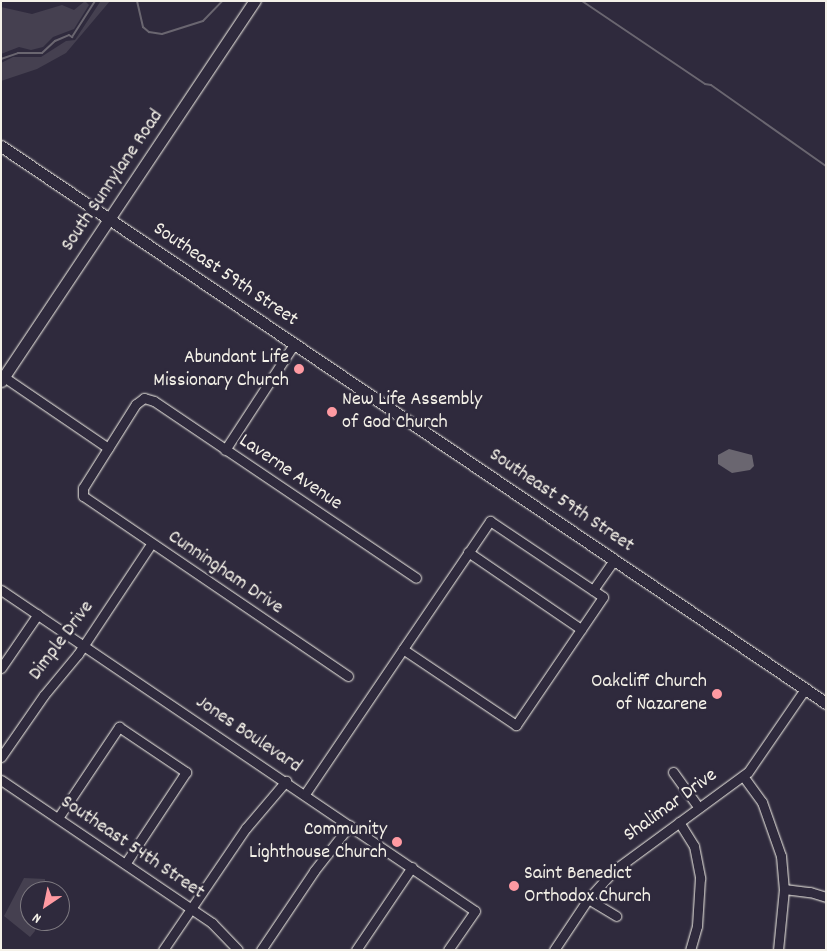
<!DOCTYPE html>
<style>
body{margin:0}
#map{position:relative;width:827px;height:951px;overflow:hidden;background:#2f2a3d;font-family:Dekko,sans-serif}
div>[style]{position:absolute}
.green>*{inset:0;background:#454050}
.water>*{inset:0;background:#6a6670}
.stream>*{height:2px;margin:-1px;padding:0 1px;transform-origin:1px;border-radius:1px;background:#6a6670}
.roads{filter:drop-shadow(0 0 1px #f4f1e8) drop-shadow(0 0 1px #f4f1e8)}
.minor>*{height:9px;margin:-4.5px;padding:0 4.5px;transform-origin:4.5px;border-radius:4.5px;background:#2f2a3d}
.major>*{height:11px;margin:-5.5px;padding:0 5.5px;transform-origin:5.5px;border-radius:5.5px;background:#2f2a3d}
.dots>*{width:14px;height:14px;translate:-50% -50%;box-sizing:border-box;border:2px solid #2f2a3d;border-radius:50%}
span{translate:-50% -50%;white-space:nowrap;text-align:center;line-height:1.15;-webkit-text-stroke:5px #2f2a3d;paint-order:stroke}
.street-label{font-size:20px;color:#f4f1e8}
.poi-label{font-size:20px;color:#f4f1e8}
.right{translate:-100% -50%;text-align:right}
.left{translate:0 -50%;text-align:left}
.frame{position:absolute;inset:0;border:2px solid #f4f1e8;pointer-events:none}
.north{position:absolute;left:20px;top:881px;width:50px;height:50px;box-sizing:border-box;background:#2f2a3d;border:1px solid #7e7a81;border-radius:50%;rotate:214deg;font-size:14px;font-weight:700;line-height:20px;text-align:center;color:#f4f1e8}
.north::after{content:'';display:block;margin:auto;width:18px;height:22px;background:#ff9aa2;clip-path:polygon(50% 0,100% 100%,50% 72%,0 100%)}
</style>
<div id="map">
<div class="green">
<i style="clip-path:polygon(85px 1px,89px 5px,74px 29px,53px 37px,43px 47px,31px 50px,19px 47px,1px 54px,1px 7px,32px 14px,62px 5px,74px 10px)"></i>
<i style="clip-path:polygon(110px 1px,66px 53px,37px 69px,1px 81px,1px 63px,13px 57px,41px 57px,66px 41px,75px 40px,100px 2px)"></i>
<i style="clip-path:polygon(24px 878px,45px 879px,45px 883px,40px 891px,30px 891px,30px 921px,34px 921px,35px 931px,30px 937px,4px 916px)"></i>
</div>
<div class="water">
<i style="clip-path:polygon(729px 449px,752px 455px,754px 466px,750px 470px,732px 473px,718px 464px,718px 455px)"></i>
</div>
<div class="stream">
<i style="left:137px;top:1px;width:27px;rotate:77deg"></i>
<i style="left:143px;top:27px;width:8px;rotate:40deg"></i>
<i style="left:149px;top:32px;width:13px;rotate:9deg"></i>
<i style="left:162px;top:34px;width:43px;rotate:-17.6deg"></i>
<i style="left:203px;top:21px;width:28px;rotate:-46deg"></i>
<i style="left:582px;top:1px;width:148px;rotate:34deg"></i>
<i style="left:705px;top:84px;width:6px;rotate:9deg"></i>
<i style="left:711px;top:85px;width:141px;rotate:35.2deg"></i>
<i style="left:1px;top:59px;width:18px;rotate:-19deg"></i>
<i style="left:18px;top:53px;width:24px"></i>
<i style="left:42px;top:53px;width:18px;rotate:-43deg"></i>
<i style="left:55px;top:41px;width:15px;rotate:-23deg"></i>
<i style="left:69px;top:35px;width:4px;rotate:34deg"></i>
<i style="left:72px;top:37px;width:43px;rotate:-57.4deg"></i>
</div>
<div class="roads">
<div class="minor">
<i style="left:4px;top:377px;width:126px;rotate:34.3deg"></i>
<i style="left:225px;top:450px;width:126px;rotate:-56.9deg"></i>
<i style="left:468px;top:552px;width:137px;rotate:34.3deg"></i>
<i style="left:1px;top:590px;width:572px;rotate:34.11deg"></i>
<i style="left:475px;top:911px;width:47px;rotate:124.7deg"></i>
<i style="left:593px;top:590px;width:37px;rotate:-55deg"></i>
<i style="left:1px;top:668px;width:65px;rotate:-55.6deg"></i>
<i style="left:348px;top:676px;width:320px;rotate:-145.8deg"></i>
<i style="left:83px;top:496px;width:8px;rotate:-90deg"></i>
<i style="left:83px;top:488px;width:99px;rotate:-57.8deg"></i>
<i style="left:136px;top:404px;width:10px;rotate:-37deg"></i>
<i style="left:144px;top:398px;width:10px;rotate:17deg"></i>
<i style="left:154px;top:401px;width:316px;rotate:34deg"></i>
<i style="left:1px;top:757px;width:75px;rotate:-55.3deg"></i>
<i style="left:44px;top:695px;width:53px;rotate:-50.3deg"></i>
<i style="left:78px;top:654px;width:132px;rotate:-56.4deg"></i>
<i style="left:673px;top:772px;width:44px;rotate:54.2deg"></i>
<i style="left:743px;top:776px;width:32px;rotate:54deg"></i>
<i style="left:762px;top:802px;width:57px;rotate:70.6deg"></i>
<i style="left:781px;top:856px;width:33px;rotate:85deg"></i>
<i style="left:784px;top:889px;width:61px;rotate:95.6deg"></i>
<i style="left:1px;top:780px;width:255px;rotate:34.1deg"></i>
<i style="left:212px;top:923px;width:37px;rotate:46deg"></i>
<i style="left:305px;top:794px;width:175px;rotate:-55.9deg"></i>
<i style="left:403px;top:649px;width:155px;rotate:-55.8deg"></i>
<i style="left:490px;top:521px;width:136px;rotate:33.9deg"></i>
<i style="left:603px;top:597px;width:155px;rotate:124.2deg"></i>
<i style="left:516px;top:725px;width:136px;rotate:-146.1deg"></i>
<i style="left:58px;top:818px;width:110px;rotate:-56.2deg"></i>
<i style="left:119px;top:727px;width:81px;rotate:33.9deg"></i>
<i style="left:186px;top:772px;width:110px;rotate:123.5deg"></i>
<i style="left:679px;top:822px;width:28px;rotate:58deg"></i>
<i style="left:694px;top:846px;width:33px;rotate:79deg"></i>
<i style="left:700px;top:878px;width:48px;rotate:93.6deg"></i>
<i style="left:697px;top:926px;width:25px;rotate:106deg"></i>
<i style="left:784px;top:889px;width:26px;rotate:7deg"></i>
<i style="left:810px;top:892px;width:17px;rotate:17deg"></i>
<i style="left:588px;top:899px;width:33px;rotate:31deg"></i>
<i style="left:163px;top:950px;width:148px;rotate:-55.8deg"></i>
<i style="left:246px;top:828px;width:62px;rotate:-49.6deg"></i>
<i style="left:261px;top:950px;width:95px;rotate:-56.1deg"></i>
<i style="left:314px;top:871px;width:58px;rotate:-52deg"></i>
<i style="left:356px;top:950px;width:100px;rotate:-56deg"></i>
<i style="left:554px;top:950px;width:61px;rotate:-56.3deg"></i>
<i style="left:588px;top:899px;width:38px;rotate:-48deg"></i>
<i style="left:613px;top:871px;width:167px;rotate:-36.3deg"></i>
<i style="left:748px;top:772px;width:101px;rotate:-55.5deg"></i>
</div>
<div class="major">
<i style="left:1px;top:146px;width:995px;rotate:34.03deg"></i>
<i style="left:1px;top:381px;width:457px;rotate:-56.3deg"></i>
</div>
</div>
<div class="dots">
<i style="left:299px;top:369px;background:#ff9aa2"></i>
<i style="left:332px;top:412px;background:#ff9aa2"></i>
<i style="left:717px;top:694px;background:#ff9aa2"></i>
<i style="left:397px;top:842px;background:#ff9aa2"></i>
<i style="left:514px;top:886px;background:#ff9aa2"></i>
</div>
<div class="street-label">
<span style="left:113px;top:181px;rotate:-56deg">South Sunnylane Road</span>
<span style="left:225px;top:275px;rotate:34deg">Southeast 59th Street</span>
<span style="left:290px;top:473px;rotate:34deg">Laverne Avenue</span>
<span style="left:561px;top:501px;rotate:34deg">Southeast 59th Street</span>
<span style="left:225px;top:573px;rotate:34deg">Cunningham Drive</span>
<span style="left:62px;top:641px;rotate:-53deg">Dimple Drive</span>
<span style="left:248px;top:735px;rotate:34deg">Jones Boulevard</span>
<span style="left:671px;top:806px;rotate:-36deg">Shalimar Drive</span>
<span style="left:132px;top:848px;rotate:34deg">Southeast 54th Street</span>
</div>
<div class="poi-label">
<span class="right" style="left:289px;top:370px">Abundant Life<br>Missionary Church</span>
<span class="left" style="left:342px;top:412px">New Life Assembly<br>of God Church</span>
<span class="right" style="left:707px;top:694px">Oakcliff Church<br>of Nazarene</span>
<span class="right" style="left:387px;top:842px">Community<br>Lighthouse Church</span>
<span class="left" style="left:524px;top:886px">Saint Benedict<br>Orthodox Church</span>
</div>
<div class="frame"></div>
<div class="north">N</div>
</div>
